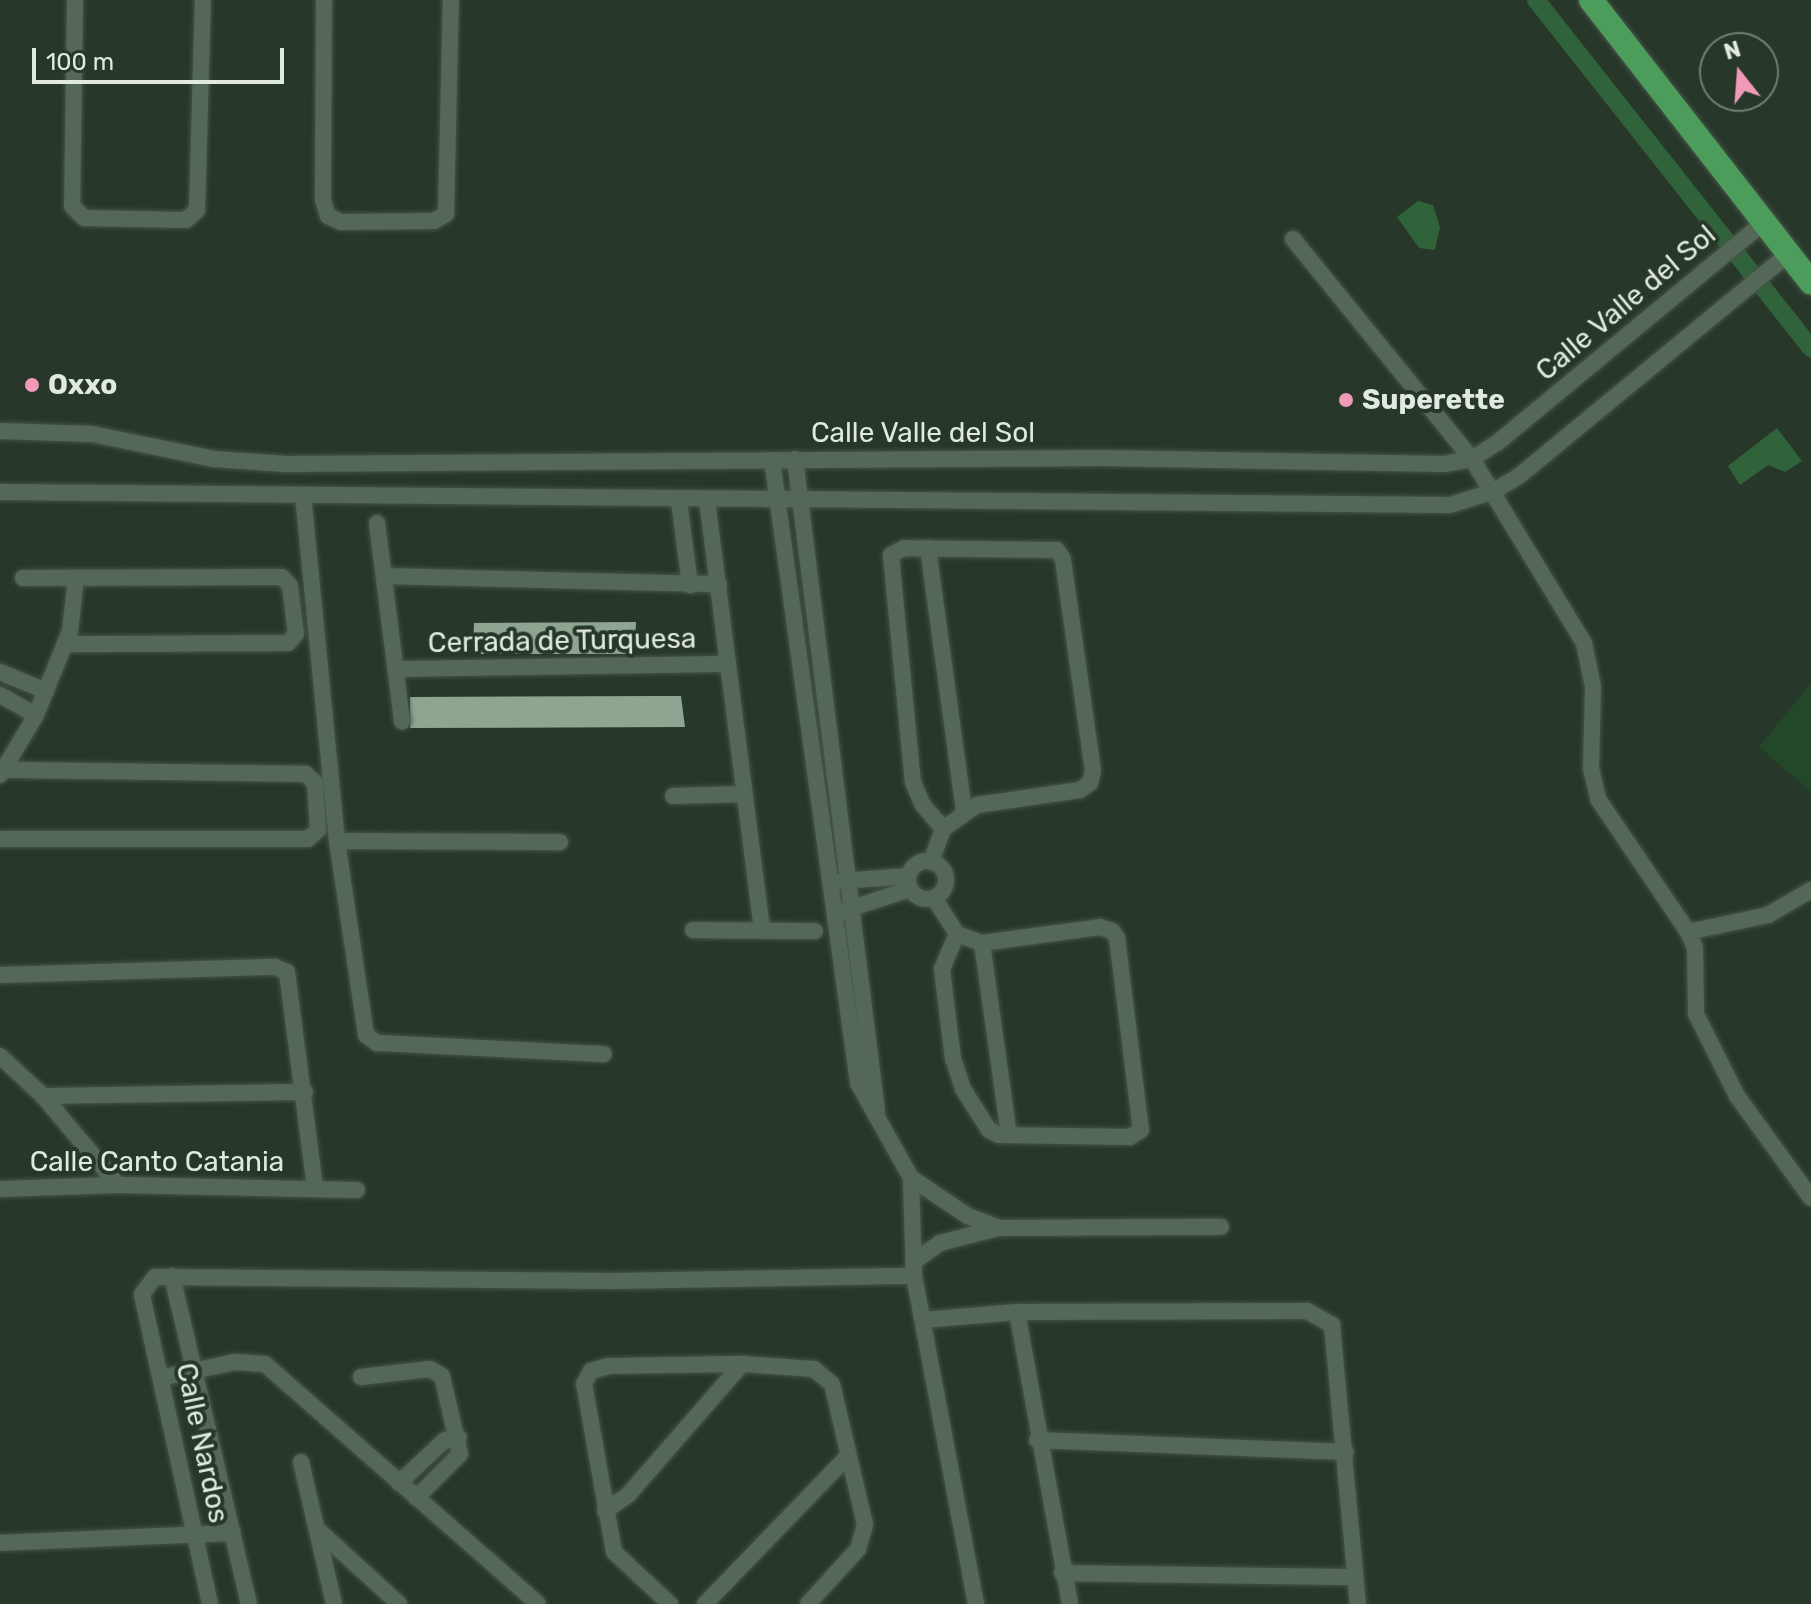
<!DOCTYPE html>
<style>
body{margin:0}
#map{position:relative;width:1811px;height:1604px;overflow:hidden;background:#273729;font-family:Rubik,sans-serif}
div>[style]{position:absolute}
.green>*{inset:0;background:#234729}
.water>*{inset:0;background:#31633a}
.canal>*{height:18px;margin:-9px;padding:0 9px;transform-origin:9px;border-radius:9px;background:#31633a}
.building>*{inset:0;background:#90a492}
.roads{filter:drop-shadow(0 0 2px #455447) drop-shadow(0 0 2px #455447)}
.minor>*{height:16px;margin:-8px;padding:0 8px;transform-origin:8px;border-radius:8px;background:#556757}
.minor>.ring{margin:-8px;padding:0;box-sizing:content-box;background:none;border:16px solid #556757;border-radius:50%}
.trunk>*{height:24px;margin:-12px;padding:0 12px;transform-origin:12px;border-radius:12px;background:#4c9c5b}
.dots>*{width:22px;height:22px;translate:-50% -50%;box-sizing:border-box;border:4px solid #273729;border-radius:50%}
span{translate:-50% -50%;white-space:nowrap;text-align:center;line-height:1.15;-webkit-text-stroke:8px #273729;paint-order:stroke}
.street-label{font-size:28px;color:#e0eae1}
.poi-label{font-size:28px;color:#e0eae1;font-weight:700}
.left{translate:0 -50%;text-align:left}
.north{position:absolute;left:1699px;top:32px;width:80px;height:80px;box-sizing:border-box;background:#273729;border:2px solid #717f73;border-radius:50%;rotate:343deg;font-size:22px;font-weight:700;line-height:32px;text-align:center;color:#e0eae1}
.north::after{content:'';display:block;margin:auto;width:28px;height:36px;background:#f09ab7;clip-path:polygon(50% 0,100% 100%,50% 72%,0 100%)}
.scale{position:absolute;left:32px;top:48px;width:252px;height:36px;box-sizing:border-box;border:4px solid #e0eae1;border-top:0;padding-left:10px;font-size:24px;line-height:28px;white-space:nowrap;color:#e0eae1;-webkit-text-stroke:6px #273729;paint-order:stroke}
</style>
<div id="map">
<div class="green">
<i style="clip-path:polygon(1811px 683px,1811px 792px,1759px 747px)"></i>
</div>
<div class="water">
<i style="clip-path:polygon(1418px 201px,1433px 205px,1440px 227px,1435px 250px,1419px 248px,1397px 217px)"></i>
<i style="clip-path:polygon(1777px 428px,1802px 461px,1785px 472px,1768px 465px,1740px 485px,1728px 466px)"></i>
</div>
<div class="canal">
<i style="left:1536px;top:0;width:444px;rotate:51.7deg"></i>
</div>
<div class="building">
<i style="clip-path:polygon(636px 622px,635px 654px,480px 654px,480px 647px,473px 647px,474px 623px)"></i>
<i style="clip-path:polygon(660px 696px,681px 696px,685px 727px,410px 728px,410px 697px)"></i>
</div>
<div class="roads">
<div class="minor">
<i style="left:75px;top:0;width:206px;rotate:90.8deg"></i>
<i style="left:72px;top:206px;width:17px;rotate:45deg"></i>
<i style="left:84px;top:218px;width:102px;rotate:1.1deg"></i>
<i style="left:186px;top:220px;width:15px;rotate:-42deg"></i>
<i style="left:197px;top:210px;width:210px;rotate:-88.4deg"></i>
<i style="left:324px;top:0;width:200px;rotate:90.3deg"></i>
<i style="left:323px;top:200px;width:17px;rotate:73deg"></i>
<i style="left:328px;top:216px;width:14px;rotate:25deg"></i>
<i style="left:341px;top:222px;width:93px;rotate:-0.6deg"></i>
<i style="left:434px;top:221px;width:14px;rotate:-30deg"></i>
<i style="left:446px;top:214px;width:214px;rotate:-88.7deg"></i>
<i style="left:1293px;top:239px;width:284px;rotate:50.9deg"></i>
<i style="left:1472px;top:459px;width:215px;rotate:58.7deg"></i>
<i style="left:1584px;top:643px;width:45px;rotate:78.4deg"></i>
<i style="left:1593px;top:687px;width:81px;rotate:91.4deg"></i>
<i style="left:1591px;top:768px;width:32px;rotate:77deg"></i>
<i style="left:1598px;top:799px;width:161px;rotate:55.9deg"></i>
<i style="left:1688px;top:932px;width:17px;rotate:66deg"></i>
<i style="left:1695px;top:948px;width:66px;rotate:89.1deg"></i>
<i style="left:1696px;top:1014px;width:92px;rotate:63.4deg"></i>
<i style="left:1737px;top:1096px;width:126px;rotate:54deg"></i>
<i style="left:0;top:431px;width:92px;rotate:1.9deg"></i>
<i style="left:92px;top:434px;width:125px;rotate:11.6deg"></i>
<i style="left:214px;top:459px;width:72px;rotate:4deg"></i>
<i style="left:286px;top:464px;width:816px;rotate:-0.42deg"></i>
<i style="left:1102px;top:458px;width:342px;rotate:1deg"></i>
<i style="left:1444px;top:464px;width:28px;rotate:-10deg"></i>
<i style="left:1472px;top:459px;width:30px;rotate:-33deg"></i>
<i style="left:1497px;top:443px;width:347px;rotate:-39.6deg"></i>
<i style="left:795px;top:459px;width:657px;rotate:82.83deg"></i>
<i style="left:772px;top:460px;width:629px;rotate:82.14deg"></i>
<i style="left:858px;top:1083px;width:109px;rotate:60.8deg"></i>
<i style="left:911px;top:1178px;width:69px;rotate:33.7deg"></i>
<i style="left:968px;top:1216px;width:33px;rotate:21deg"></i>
<i style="left:999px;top:1228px;width:222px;rotate:-0.3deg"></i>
<i style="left:0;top:492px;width:1450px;rotate:0.51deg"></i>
<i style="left:1450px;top:505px;width:46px;rotate:-17.7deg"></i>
<i style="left:1494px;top:491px;width:29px;rotate:-31deg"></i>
<i style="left:1519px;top:476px;width:349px;rotate:-39.5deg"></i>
<i style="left:303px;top:495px;width:348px;rotate:84.4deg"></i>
<i style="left:337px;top:841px;width:196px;rotate:81.5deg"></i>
<i style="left:366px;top:1035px;width:14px;rotate:36deg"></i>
<i style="left:377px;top:1043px;width:227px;rotate:2.8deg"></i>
<i style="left:707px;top:500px;width:434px;rotate:82.7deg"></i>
<i style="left:679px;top:501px;width:85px;rotate:82.5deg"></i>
<i style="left:377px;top:523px;width:200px;rotate:82.8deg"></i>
<i style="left:928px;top:548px;width:266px;rotate:82.2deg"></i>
<i style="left:384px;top:576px;width:335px;rotate:1.4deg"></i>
<i style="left:23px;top:578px;width:259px;rotate:-0.2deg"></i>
<i style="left:282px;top:577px;width:12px;rotate:48deg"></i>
<i style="left:290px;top:586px;width:48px;rotate:82.9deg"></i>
<i style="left:296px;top:634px;width:12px;rotate:132deg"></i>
<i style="left:288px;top:643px;width:223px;rotate:179.7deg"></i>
<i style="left:397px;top:669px;width:331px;rotate:-0.9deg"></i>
<i style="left:0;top:672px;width:50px;rotate:22.4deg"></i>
<i style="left:0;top:695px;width:41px;rotate:29.1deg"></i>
<i style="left:0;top:775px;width:70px;rotate:-59deg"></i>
<i style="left:36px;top:715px;width:91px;rotate:-68deg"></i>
<i style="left:70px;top:631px;width:53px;rotate:-83.5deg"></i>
<i style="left:673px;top:796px;width:72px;rotate:-1.6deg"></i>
<i style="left:0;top:839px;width:308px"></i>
<i style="left:308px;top:839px;width:13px;rotate:-42deg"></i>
<i style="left:318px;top:830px;width:47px;rotate:-93.7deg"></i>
<i style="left:315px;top:783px;width:13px;rotate:-135deg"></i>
<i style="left:306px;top:774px;width:302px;rotate:-179.2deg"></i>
<i style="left:337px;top:841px;width:223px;rotate:0.3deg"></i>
<i class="ring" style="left:908px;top:861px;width:22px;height:22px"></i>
<i style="left:931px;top:862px;width:35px;rotate:-70deg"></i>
<i style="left:943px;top:829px;width:42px;rotate:-35.2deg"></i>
<i style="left:977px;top:805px;width:104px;rotate:-8.3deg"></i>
<i style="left:1080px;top:790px;width:12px;rotate:-35deg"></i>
<i style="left:1090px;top:783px;width:12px;rotate:-76deg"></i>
<i style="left:1093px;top:771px;width:214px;rotate:-98.1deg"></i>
<i style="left:1063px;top:559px;width:11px;rotate:-124deg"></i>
<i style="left:1057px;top:550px;width:153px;rotate:-179.3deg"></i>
<i style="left:904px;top:548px;width:15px;rotate:152deg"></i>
<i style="left:891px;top:555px;width:228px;rotate:84.5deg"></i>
<i style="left:913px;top:782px;width:25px;rotate:67deg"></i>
<i style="left:923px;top:805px;width:31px;rotate:50deg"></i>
<i style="left:842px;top:881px;width:66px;rotate:-4.3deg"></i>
<i style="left:934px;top:898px;width:43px;rotate:57.4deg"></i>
<i style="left:957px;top:934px;width:27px;rotate:20deg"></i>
<i style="left:982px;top:943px;width:119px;rotate:-7.7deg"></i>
<i style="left:1100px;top:927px;width:13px;rotate:18deg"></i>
<i style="left:1112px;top:931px;width:9px;rotate:54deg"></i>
<i style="left:1117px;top:938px;width:193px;rotate:82.9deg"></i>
<i style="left:1141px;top:1130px;width:13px;rotate:148deg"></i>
<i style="left:1130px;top:1137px;width:131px;rotate:-179.1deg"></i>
<i style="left:999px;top:1135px;width:11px;rotate:-153deg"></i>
<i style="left:989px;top:1130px;width:49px;rotate:-122.4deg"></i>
<i style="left:963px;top:1089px;width:32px;rotate:-108deg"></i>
<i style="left:953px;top:1059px;width:91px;rotate:-97deg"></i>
<i style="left:942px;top:969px;width:38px;rotate:-67deg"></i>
<i style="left:843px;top:911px;width:71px;rotate:-18.2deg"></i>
<i style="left:693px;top:930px;width:122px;rotate:0.5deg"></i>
<i style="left:1688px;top:932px;width:82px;rotate:-12deg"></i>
<i style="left:1768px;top:915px;width:50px;rotate:-30.2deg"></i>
<i style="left:982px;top:943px;width:194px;rotate:82deg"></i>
<i style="left:0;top:975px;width:275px;rotate:-1.7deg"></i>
<i style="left:275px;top:967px;width:13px;rotate:23deg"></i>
<i style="left:287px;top:972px;width:218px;rotate:82.6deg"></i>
<i style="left:0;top:1056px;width:59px;rotate:42.9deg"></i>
<i style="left:43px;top:1096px;width:116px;rotate:49.9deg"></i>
<i style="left:43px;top:1096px;width:262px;rotate:-0.9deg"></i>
<i style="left:0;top:1189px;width:118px;rotate:-1.9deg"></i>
<i style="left:118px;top:1185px;width:239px;rotate:1.2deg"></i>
<i style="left:915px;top:1261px;width:31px;rotate:-36deg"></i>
<i style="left:940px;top:1243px;width:60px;rotate:-14.5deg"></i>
<i style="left:172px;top:1276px;width:337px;rotate:76.8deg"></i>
<i style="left:914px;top:1276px;width:334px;rotate:79.3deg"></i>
<i style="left:1017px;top:1312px;width:297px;rotate:79.7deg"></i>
<i style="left:923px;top:1320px;width:94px;rotate:-4.9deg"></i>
<i style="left:1017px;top:1312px;width:290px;rotate:-0.2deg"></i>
<i style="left:1307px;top:1311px;width:29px;rotate:29deg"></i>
<i style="left:1332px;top:1325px;width:280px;rotate:84.7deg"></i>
<i style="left:361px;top:1377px;width:69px;rotate:-6.6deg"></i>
<i style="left:430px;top:1369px;width:14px;rotate:30deg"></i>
<i style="left:442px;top:1376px;width:80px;rotate:77deg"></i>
<i style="left:460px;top:1454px;width:62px;rotate:135deg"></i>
<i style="left:161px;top:1378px;width:76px;rotate:-12.2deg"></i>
<i style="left:235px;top:1362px;width:30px;rotate:4deg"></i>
<i style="left:265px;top:1364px;width:363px;rotate:41.3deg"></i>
<i style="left:1037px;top:1440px;width:309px;rotate:2.2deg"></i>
<i style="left:301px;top:1462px;width:146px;rotate:76.9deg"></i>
<i style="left:399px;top:1483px;width:63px;rotate:-43.1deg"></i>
<i style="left:445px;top:1440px;width:14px;rotate:-12deg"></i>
<i style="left:605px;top:1511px;width:28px;rotate:-35deg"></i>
<i style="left:628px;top:1495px;width:174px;rotate:-49deg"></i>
<i style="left:742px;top:1364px;width:72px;rotate:4deg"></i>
<i style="left:814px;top:1369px;width:23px;rotate:40deg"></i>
<i style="left:832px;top:1384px;width:145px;rotate:76.8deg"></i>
<i style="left:865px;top:1525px;width:25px;rotate:106deg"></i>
<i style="left:858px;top:1549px;width:74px;rotate:132.3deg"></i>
<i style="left:317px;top:1529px;width:111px;rotate:42.4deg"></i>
<i style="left:0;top:1543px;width:233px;rotate:-2.5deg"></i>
<i style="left:1062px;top:1573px;width:292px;rotate:0.8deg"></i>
<i style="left:210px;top:1604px;width:317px;rotate:-102.4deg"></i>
<i style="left:142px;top:1294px;width:21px;rotate:-53deg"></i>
<i style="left:155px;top:1277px;width:459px;rotate:0.5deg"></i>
<i style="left:614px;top:1281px;width:300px;rotate:-1deg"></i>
<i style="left:914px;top:1276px;width:98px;rotate:-91.8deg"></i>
<i style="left:670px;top:1604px;width:76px;rotate:-137.1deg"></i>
<i style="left:614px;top:1552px;width:171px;rotate:-100.1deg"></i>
<i style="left:584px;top:1384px;width:15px;rotate:-62deg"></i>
<i style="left:591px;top:1371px;width:19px;rotate:-16deg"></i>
<i style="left:609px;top:1366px;width:133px;rotate:-0.9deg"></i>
<i style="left:705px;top:1604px;width:206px;rotate:-46deg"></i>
</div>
<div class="trunk">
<i style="left:1591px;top:0;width:358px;rotate:52.1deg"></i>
</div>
</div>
<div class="dots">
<i style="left:32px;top:385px;background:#f09ab7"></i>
<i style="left:1346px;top:400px;background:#f09ab7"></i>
</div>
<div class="street-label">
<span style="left:1626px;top:303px;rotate:-40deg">Calle Valle del Sol</span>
<span style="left:923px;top:433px">Calle Valle del Sol</span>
<span style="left:562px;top:641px;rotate:-1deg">Cerrada de Turquesa</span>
<span style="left:157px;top:1162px">Calle Canto Catania</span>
<span style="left:202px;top:1443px;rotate:78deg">Calle Nardos</span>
</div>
<div class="poi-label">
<span class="left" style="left:48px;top:385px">Oxxo</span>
<span class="left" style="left:1362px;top:400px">Superette</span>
</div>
<div class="north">N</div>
<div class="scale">100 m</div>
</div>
